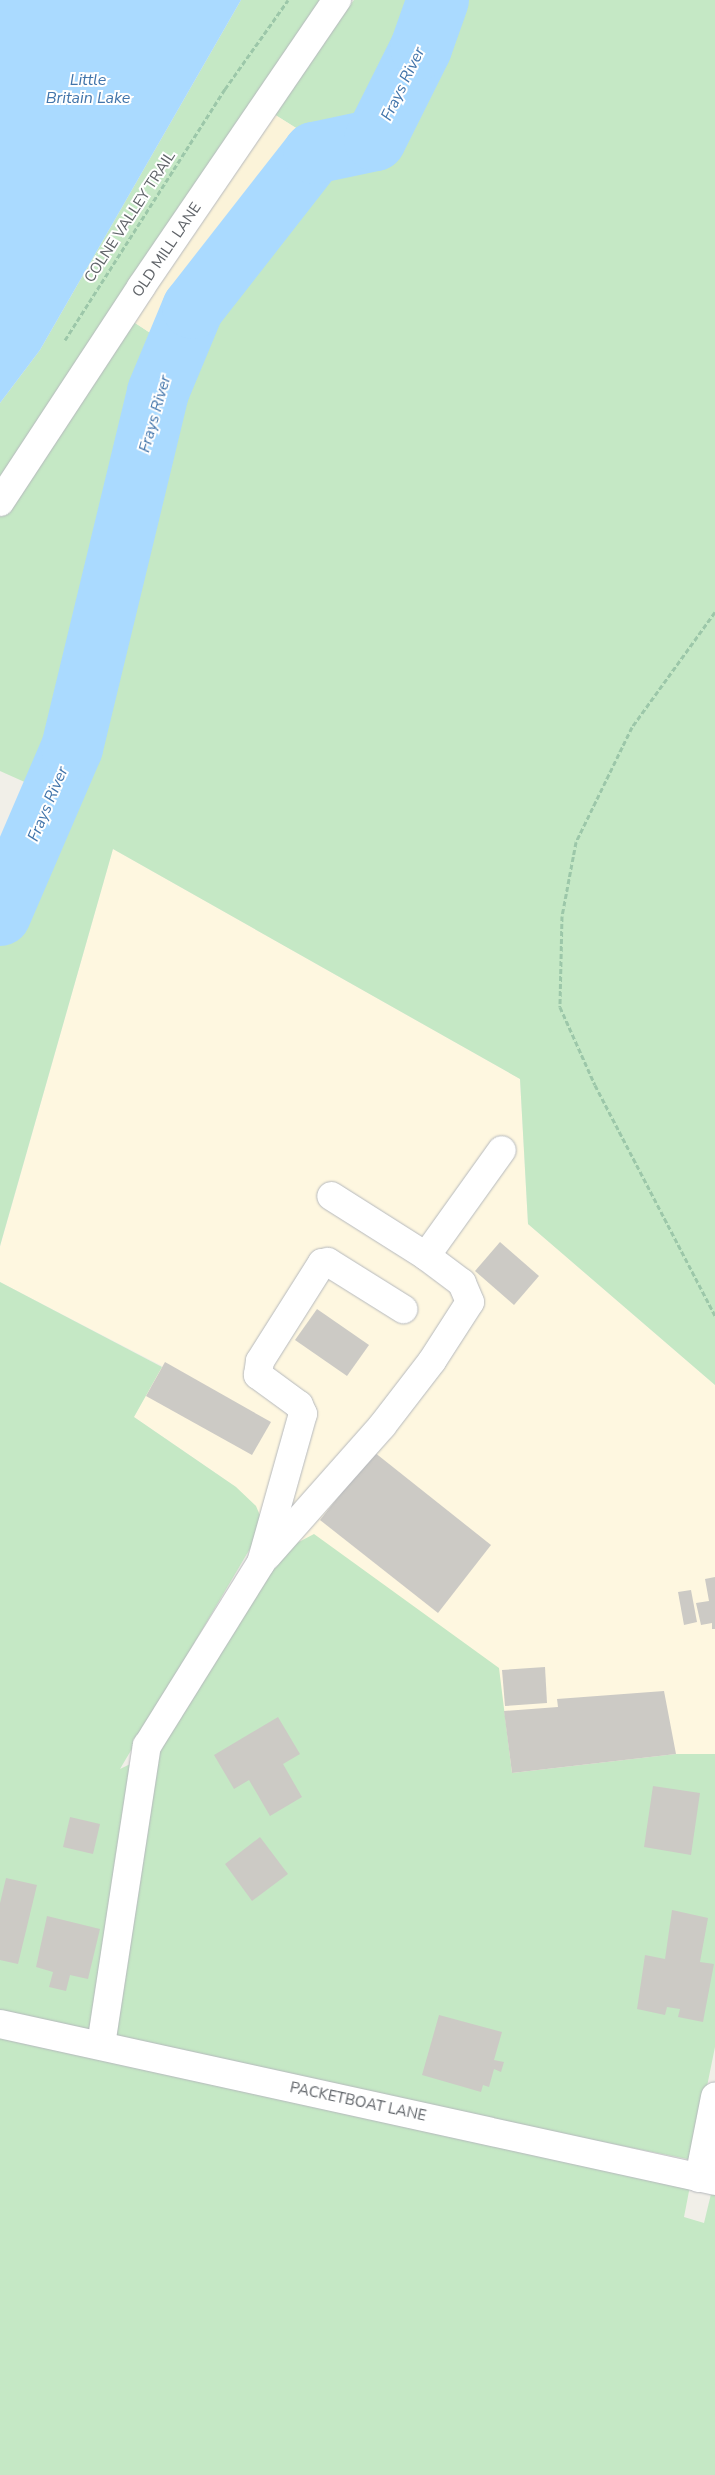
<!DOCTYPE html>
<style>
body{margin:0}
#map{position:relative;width:715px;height:2475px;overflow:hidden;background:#f1efe8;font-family:"Nunito Sans",sans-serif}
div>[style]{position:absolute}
.commercial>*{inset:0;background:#fef7e0}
.green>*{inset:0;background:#c5e8c5}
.sand>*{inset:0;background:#fbf3d9}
.water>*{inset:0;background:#aadaff}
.river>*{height:62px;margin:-31px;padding:0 31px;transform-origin:31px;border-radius:31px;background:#aadaff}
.building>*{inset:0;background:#cccac5}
.path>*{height:3px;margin-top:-1.5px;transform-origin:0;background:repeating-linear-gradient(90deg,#9cc7a9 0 5px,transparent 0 7.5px)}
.roads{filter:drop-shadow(0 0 1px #b5b8bc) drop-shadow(0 0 1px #b5b8bc)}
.minor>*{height:28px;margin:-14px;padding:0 14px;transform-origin:14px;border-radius:14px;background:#fff}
span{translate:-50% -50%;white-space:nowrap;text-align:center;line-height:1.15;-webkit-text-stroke:4px #fff;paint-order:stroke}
.street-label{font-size:15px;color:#5f6368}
.water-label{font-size:16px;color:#4174aa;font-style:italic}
</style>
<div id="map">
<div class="commercial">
<i style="clip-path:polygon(113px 849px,520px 1079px,528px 1224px,715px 1385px,715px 1754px,676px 1754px,512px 1773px,295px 1544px,264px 1525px,236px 1487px,134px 1417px,162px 1366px,0 1282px,0 1247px)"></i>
</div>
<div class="green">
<i style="clip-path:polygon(241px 0,330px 0,0 490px,0 403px,40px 350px)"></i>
<i style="clip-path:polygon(354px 0,420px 0,368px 122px,312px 138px,269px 111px)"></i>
<i style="clip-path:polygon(447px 0,715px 0,715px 1385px,528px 1224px,520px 1079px,113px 849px,0 1246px,0 921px,74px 749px,160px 392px,195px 309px,315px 156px,378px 142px)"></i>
<i style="clip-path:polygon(126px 317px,170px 346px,153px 389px,66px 746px,47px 792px,0 771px,0 512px)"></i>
<i style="clip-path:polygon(0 1282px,162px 1367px,134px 1417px,236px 1487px,256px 1506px,264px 1525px,120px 1769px,155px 1752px,271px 1568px,295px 1544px,314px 1534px,499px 1668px,512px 1773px,676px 1754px,715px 1754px,715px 2047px,692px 2160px,0 2020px)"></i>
<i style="clip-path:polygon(0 2037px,690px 2186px,684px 2217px,704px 2223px,711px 2194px,715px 2195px,715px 2475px,0 2475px)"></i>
</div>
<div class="sand">
<i style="clip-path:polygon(269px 111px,312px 138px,183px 310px,170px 346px,126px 317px)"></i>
</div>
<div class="water">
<i style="clip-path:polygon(0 0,241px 0,40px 350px,0 403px)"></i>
</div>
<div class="river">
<i style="left:0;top:915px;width:182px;rotate:-66.7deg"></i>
<i style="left:72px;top:748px;width:366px;rotate:-76.4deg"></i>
<i style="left:158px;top:392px;width:91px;rotate:-67.4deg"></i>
<i style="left:193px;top:308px;width:197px;rotate:-52deg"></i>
<i style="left:314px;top:153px;width:62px;rotate:-12deg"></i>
<i style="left:375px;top:140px;width:103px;rotate:-63.4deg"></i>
<i style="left:421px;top:48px;width:51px;rotate:-70.5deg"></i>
</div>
<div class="building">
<i style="clip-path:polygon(500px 1242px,539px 1276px,514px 1305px,475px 1271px)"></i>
<i style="clip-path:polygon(317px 1309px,369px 1345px,347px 1376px,295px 1340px)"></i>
<i style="clip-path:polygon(165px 1362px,271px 1422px,252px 1455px,146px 1396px)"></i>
<i style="clip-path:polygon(374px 1452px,491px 1545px,438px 1613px,320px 1520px)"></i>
<i style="clip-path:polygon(715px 1577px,715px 1629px,712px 1629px,712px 1623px,701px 1625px,696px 1603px,709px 1601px,705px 1579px)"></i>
<i style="clip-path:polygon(691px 1590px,697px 1622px,684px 1625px,678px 1592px)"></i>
<i style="clip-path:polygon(545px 1667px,547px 1703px,505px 1706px,502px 1670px)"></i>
<i style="clip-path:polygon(664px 1691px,676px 1754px,512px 1773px,504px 1711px,558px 1707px,557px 1699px)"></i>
<i style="clip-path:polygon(278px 1717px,300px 1754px,283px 1764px,302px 1797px,270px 1816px,249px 1780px,234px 1789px,214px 1755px)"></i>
<i style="clip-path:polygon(653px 1786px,700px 1793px,691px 1855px,644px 1847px)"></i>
<i style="clip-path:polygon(70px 1817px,100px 1824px,93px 1854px,63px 1847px)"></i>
<i style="clip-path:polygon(260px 1837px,288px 1874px,252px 1901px,225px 1864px)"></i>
<i style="clip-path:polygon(6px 1878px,37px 1885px,18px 1964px,0 1960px,0 1903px)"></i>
<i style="clip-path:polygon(672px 1910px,708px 1918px,700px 1962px,714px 1964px,703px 2022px,678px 2017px,680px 2009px,667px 2007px,665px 2015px,637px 2009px,645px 1955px,665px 1959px)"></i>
<i style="clip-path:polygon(47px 1916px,100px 1929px,88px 1979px,70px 1975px,66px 1991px,49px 1987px,53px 1972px,36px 1967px)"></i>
<i style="clip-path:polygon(439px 2015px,502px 2032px,494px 2060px,504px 2062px,501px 2072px,494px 2069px,489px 2087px,483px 2085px,481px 2092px,422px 2075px)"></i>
</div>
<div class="path">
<i style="left:65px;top:340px;width:298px;rotate:-57.5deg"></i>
<i style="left:225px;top:89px;width:109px;rotate:-54.7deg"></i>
<i style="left:715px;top:612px;width:142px;rotate:125.8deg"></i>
<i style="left:632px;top:727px;width:128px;rotate:116deg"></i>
<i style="left:576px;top:842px;width:75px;rotate:100.7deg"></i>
<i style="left:562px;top:916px;width:91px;rotate:91.3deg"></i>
<i style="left:560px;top:1007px;width:85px;rotate:65.8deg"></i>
<i style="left:595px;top:1085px;width:260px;rotate:62.5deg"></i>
</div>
<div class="roads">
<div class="minor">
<i style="left:0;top:502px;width:257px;rotate:-56.7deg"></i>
<i style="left:141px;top:287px;width:348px;rotate:-55.7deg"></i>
<i style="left:426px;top:1256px;width:130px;rotate:-54.4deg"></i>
<i style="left:267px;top:1556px;width:174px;rotate:-48.5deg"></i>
<i style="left:382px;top:1426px;width:82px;rotate:-52.4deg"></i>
<i style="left:432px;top:1361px;width:70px;rotate:-57.2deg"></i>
<i style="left:470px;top:1302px;width:21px;rotate:-113deg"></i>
<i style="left:462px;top:1283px;width:45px;rotate:-143.1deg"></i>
<i style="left:426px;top:1256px;width:112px;rotate:-147.7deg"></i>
<i style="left:0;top:2024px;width:732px;rotate:12.38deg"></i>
<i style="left:101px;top:2045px;width:303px;rotate:-81.3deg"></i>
<i style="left:147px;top:1746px;width:216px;rotate:-58.1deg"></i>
<i style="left:261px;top:1563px;width:155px;rotate:-74.3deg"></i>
<i style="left:303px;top:1414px;width:10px;rotate:-114deg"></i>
<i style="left:299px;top:1405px;width:51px;rotate:-143.8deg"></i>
<i style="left:258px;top:1375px;width:14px;rotate:-82deg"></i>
<i style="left:260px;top:1361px;width:116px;rotate:-57.7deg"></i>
<i style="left:322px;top:1263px;width:6px;rotate:-9deg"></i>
<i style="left:328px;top:1262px;width:89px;rotate:32.1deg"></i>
<i style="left:699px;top:2178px;width:83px;rotate:-78.8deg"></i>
</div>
</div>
<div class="street-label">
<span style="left:130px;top:217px;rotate:-57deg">COLNE VALLEY TRAIL</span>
<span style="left:167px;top:250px;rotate:-56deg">OLD MILL LANE</span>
<span style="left:358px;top:2102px;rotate:12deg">PACKETBOAT LANE</span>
</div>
<div class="water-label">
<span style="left:88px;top:89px">Little<br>Britain Lake</span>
<span style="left:403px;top:84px;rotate:-64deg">Frays River</span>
<span style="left:155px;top:414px;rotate:-74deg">Frays River</span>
<span style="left:48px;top:804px;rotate:-67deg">Frays River</span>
</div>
</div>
